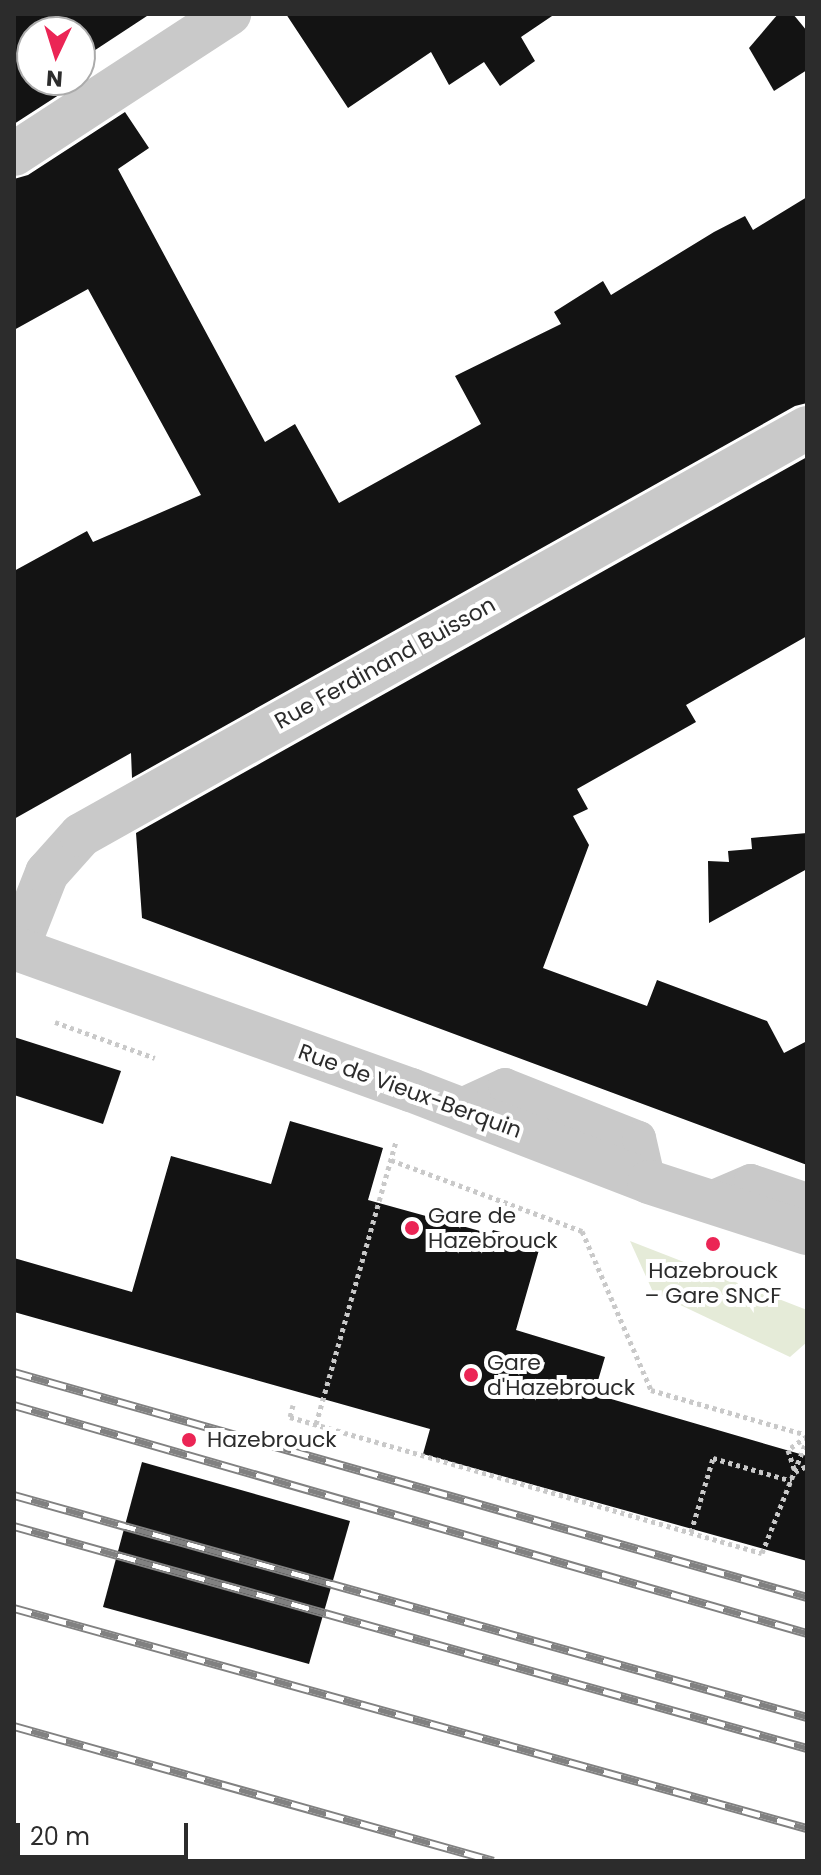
<!DOCTYPE html>
<meta charset="utf-8">
<style>
body{margin:0}
#map{position:relative;width:821px;height:1875px;overflow:hidden;background:#fff;font-family:Poppins,sans-serif}
div>[style]{position:absolute}
.green>*{inset:0;background:#e5ebd8}
.building>*{inset:0;background:#131313}
.path>*{height:5px;margin-top:-2.5px;transform-origin:0;background:repeating-linear-gradient(90deg,#c9c9c9 0 4px,transparent 0 8px)}
.service>*{height:34px;margin:-17px;padding:0 17px;transform-origin:17px;border-radius:17px;background:#c9c9c9}
.minor>*{height:44px;margin:-22px;padding:0 22px;transform-origin:22px;border-radius:22px;background:#c9c9c9}
.tertiary>*{height:44px;margin:-22px;padding:0 22px;transform-origin:22px;border-radius:22px;background:#c9c9c9}
.rail>*{height:9px;margin-top:-4.5px;transform-origin:0;background:repeating-linear-gradient(90deg,#fff 0 18px,#818181 0 36px);box-sizing:border-box;border-block:2px solid #818181}
.dots>*{width:22px;height:22px;translate:-50% -50%;box-sizing:border-box;border:4px solid #fff;border-radius:50%}
span{translate:-50% -50%;white-space:nowrap;text-align:center;line-height:1.15;-webkit-text-stroke:8px #fff;paint-order:stroke}
.street-label{font-size:22px;color:#2c2c2c}
.poi-label{font-size:22px;color:#2c2c2c}
.left{translate:0 -50%;text-align:left}
.frame{position:absolute;inset:0;border:16px solid #2c2c2c;pointer-events:none}
.north{position:absolute;left:16px;top:16px;width:80px;height:80px;box-sizing:border-box;background:#fff;border:2px solid #ababab;border-radius:50%;rotate:184deg;font-size:22px;font-weight:700;line-height:32px;text-align:center;color:#2c2c2c}
.north::after{content:'';display:block;margin:auto;width:28px;height:36px;background:#eb2555;clip-path:polygon(50% 0,100% 100%,50% 72%,0 100%)}
.scale{position:absolute;left:16px;top:1823px;width:172px;height:36px;box-sizing:border-box;border:4px solid #2c2c2c;border-top:0;padding-left:10px;font-size:24px;line-height:28px;white-space:nowrap;color:#2c2c2c;-webkit-text-stroke:6px #fff;paint-order:stroke}
</style>
<div id="map">
<div class="green">
<i style="clip-path:polygon(630px 1241px,807px 1310px,807px 1342px,790px 1357px,653px 1292px)"></i>
</div>
<div class="building">
<i style="clip-path:polygon(14px 14px,150px 14px,80px 60px,80px 32px,32px 32px,32px 80px,82px 80px,14px 124px)"></i>
<i style="clip-path:polygon(286px 14px,555px 14px,521px 37px,535px 61px,500px 86px,484px 62px,449px 85px,431px 52px,348px 108px)"></i>
<i style="clip-path:polygon(778px 14px,793px 14px,807px 31px,807px 70px,774px 91px,749px 48px)"></i>
<i style="clip-path:polygon(125px 112px,149px 148px,118px 169px,265px 442px,295px 424px,339px 503px,481px 424px,455px 376px,561px 324px,554px 312px,603px 281px,611px 295px,714px 232px,745px 216px,753px 230px,807px 197px,807px 403px,795px 406px,132px 778px,131px 753px,14px 819px,14px 571px,87px 531px,93px 542px,201px 495px,88px 289px,14px 330px,14px 179px,28px 175px)"></i>
<i style="clip-path:polygon(807px 457px,807px 636px,686px 705px,696px 722px,577px 789px,588px 809px,573px 816px,589px 845px,543px 968px,647px 1006px,657px 980px,767px 1021px,784px 1053px,807px 1041px,807px 1165px,142px 918px,136px 833px)"></i>
<i style="clip-path:polygon(807px 833px,807px 869px,709px 923px,708px 861px,729px 862px,728px 851px,752px 849px,751px 838px)"></i>
<i style="clip-path:polygon(14px 1037px,121px 1071px,103px 1124px,14px 1095px)"></i>
<i style="clip-path:polygon(290px 1121px,383px 1148px,368px 1200px,491px 1234px,493px 1230px,541px 1243px,516px 1330px,605px 1357px,594px 1394px,807px 1456px,807px 1561px,423px 1454px,430px 1429px,14px 1312px,14px 1258px,132px 1292px,171px 1156px,271px 1184px)"></i>
<i style="clip-path:polygon(142px 1462px,350px 1521px,309px 1664px,103px 1607px)"></i>
</div>
<div class="path">
<i style="left:55px;top:1022px;width:106px;rotate:19.8deg"></i>
<i style="left:391px;top:1160px;width:204px;rotate:20.4deg"></i>
<i style="left:582px;top:1231px;width:173px;rotate:66.5deg"></i>
<i style="left:651px;top:1390px;width:162px;rotate:16.1deg"></i>
<i style="left:293px;top:1405px;width:12px;rotate:104deg"></i>
<i style="left:290px;top:1417px;width:491px;rotate:16.1deg"></i>
<i style="left:762px;top:1553px;width:122px;rotate:-68.3deg"></i>
<i style="left:316px;top:1424px;width:294px;rotate:-74.2deg"></i>
<i style="left:807px;top:1436px;width:24px;rotate:144deg"></i>
<i style="left:788px;top:1450px;width:23px;rotate:72deg"></i>
<i style="left:795px;top:1472px;width:13px;rotate:-27deg"></i>
<i style="left:691px;top:1532px;width:77px;rotate:-73.4deg"></i>
<i style="left:713px;top:1458px;width:82px;rotate:16.2deg"></i>
</div>
<div class="service">
<i style="left:455px;top:1108px;width:55px;rotate:-24.7deg"></i>
<i style="left:505px;top:1085px;width:144px;rotate:21.6deg"></i>
<i style="left:639px;top:1138px;width:45px;rotate:77.2deg"></i>
<i style="left:704px;top:1201px;width:51px;rotate:-23.1deg"></i>
<i style="left:751px;top:1181px;width:59px;rotate:18.7deg"></i>
</div>
<div class="minor">
<i style="left:14px;top:154px;width:257px;rotate:-33.1deg"></i>
<i style="left:17px;top:949px;width:82px;rotate:-68.5deg"></i>
<i style="left:47px;top:873px;width:51px;rotate:-48.2deg"></i>
<i style="left:81px;top:835px;width:832px;rotate:-29.28deg"></i>
</div>
<div class="tertiary">
<i style="left:14px;top:948px;width:422px;rotate:19.7deg"></i>
<i style="left:411px;top:1090px;width:255px;rotate:21.1deg"></i>
<i style="left:649px;top:1182px;width:166px;rotate:17.9deg"></i>
</div>
<div class="rail">
<i style="left:14px;top:1372px;width:824px;rotate:15.84deg"></i>
<i style="left:14px;top:1405px;width:825px;rotate:16.04deg"></i>
<i style="left:14px;top:1495px;width:823px;rotate:15.64deg"></i>
<i style="left:14px;top:1526px;width:823px;rotate:15.64deg"></i>
<i style="left:14px;top:1608px;width:823px;rotate:15.51deg"></i>
<i style="left:14px;top:1726px;width:498px;rotate:15.7deg"></i>
</div>
<div class="dots">
<i style="left:412px;top:1228px;background:#eb2555"></i>
<i style="left:713px;top:1244px;background:#eb2555"></i>
<i style="left:471px;top:1375px;background:#eb2555"></i>
<i style="left:189px;top:1440px;background:#eb2555"></i>
</div>
<div class="street-label">
<span style="left:385px;top:663px;rotate:-29deg">Rue Ferdinand Buisson</span>
<span style="left:410px;top:1091px;rotate:20deg">Rue de Vieux-Berquin</span>
</div>
<div class="poi-label">
<span class="left" style="left:428px;top:1228px">Gare de<br>Hazebrouck</span>
<span style="left:713px;top:1283px">Hazebrouck<br>– Gare SNCF</span>
<span class="left" style="left:487px;top:1375px">Gare<br>d'Hazebrouck</span>
<span class="left" style="left:207px;top:1440px">Hazebrouck</span>
</div>
<div class="frame"></div>
<div class="north">N</div>
<div class="scale">20 m</div>
</div>
